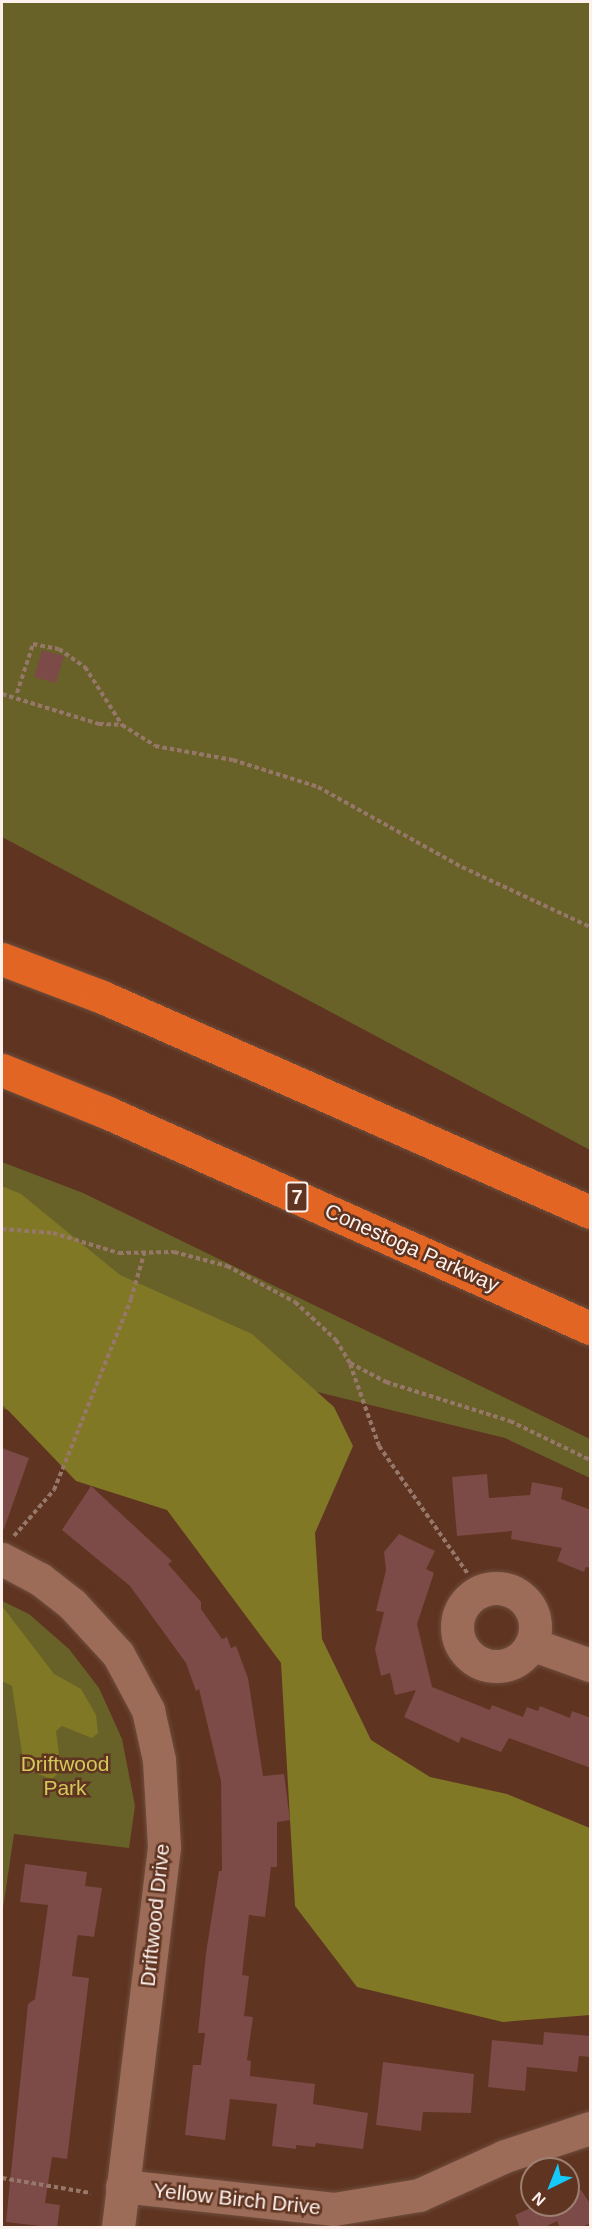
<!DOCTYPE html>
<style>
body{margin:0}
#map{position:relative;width:592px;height:2229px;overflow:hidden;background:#5f3421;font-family:Arial,sans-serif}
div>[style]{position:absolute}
.green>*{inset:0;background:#686229}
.forest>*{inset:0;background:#807825}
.building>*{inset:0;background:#7c4a47}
.path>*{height:4px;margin-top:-2px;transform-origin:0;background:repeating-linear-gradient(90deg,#977769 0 4.5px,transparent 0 7.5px)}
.roads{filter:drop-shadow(0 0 2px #6f4e3e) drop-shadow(0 0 2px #6f4e3e)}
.minor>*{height:33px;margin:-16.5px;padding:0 16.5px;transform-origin:16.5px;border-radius:16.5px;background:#9d6c58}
.minor>.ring{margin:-16.5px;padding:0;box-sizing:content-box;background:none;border:33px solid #9d6c58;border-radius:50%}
.highway>*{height:33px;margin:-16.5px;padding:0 16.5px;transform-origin:16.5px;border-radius:16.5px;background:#e36524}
span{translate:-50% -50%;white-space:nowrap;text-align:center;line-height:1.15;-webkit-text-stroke:5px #5f3421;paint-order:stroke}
.shield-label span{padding:2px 4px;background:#5f3421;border:2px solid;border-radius:4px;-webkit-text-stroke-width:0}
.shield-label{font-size:20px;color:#fdf1ed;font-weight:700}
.street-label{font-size:21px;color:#fdf1ed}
.park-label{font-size:21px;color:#d3c95a}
.frame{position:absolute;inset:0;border:3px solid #fdf1ed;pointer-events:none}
.north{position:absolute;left:520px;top:2157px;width:60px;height:60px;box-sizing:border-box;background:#5f3421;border:2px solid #9e8073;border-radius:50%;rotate:223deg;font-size:16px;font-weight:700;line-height:24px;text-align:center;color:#fdf1ed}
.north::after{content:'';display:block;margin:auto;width:21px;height:27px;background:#14cafb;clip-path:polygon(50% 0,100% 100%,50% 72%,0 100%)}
</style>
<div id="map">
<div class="green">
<i style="clip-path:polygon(2px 2px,590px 2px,590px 1150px,2px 837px)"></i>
<i style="clip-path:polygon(2px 1162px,83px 1193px,590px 1439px,590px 1478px,505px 1438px,301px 1388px,263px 1509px,2px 1408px)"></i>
<i style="clip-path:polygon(2px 1601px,29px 1614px,69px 1649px,99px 1688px,122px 1739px,135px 1806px,129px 1848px,14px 1834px,2px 1915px)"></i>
</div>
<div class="forest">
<i style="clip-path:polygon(2px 1186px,21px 1194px,120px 1275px,252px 1334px,334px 1407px,353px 1446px,315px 1533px,322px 1639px,371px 1740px,430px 1777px,507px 1794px,590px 1828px,590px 2015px,503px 2022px,357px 1987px,295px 1906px,281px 1663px,167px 1510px,76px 1481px,2px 1404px)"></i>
<i style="clip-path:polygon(2px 1606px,54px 1674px,81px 1689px,96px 1715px,98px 1733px,92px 1738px,62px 1726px,56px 1731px,61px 1770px,52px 1779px,29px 1771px,22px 1753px,12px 1686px,2px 1681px)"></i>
</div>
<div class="building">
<i style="clip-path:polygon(42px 650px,64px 656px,56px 683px,34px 677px)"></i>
<i style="clip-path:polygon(2px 1448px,29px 1458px,4px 1529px,2px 1528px)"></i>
<i style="clip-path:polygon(487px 1474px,489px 1498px,530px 1495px,532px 1482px,563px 1488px,561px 1499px,591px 1510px,591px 1568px,586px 1567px,584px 1572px,557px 1561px,562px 1548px,511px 1539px,512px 1531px,457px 1536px,452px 1477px)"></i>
<i style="clip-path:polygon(91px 1486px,172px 1561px,168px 1564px,201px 1602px,201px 1609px,222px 1639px,227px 1637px,231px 1648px,236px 1646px,248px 1678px,263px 1776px,284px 1774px,290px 1820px,277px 1822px,277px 1867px,271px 1867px,265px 1917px,249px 1915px,242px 1975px,249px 1976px,244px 2016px,253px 2017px,247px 2060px,251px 2061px,250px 2076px,315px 2084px,313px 2104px,368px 2113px,363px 2149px,316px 2143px,315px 2147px,296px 2145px,296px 2149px,272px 2146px,277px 2104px,230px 2099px,225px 2140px,185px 2135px,193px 2065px,201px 2065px,205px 2033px,198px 2033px,206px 1953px,219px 1871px,222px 1871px,221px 1781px,199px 1689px,196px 1691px,186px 1663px,130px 1586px,62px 1530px)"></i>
<i style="clip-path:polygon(399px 1534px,435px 1551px,426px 1569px,434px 1573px,417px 1624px,432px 1687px,490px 1710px,492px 1705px,523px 1717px,527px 1707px,538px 1711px,540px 1706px,570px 1718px,572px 1711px,591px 1718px,591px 1768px,509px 1738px,501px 1752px,461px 1737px,459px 1743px,404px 1717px,416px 1690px,395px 1695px,390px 1673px,381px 1676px,375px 1649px,384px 1612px,376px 1611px,386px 1570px,384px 1552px)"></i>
<i style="clip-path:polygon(25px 1864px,87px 1872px,85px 1886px,102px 1888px,94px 1937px,78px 1935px,77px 1938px,72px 1976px,89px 1978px,67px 2159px,52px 2157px,45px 2203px,60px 2205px,57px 2228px,6px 2222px,28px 2004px,35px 1999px,48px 1905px,20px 1902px)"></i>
<i style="clip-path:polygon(544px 2032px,591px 2036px,591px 2057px,579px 2056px,577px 2072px,527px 2067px,525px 2091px,488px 2087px,492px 2040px,543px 2045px)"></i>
<i style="clip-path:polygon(383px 2062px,474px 2074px,471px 2113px,423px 2112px,421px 2131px,376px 2125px)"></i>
<i style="clip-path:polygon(581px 2190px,591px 2205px,591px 2223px,580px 2228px,560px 2228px,557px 2221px,543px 2228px,520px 2228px,515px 2215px,537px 2205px,568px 2205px,568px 2196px)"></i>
</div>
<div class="path">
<i style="left:17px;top:693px;width:52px;rotate:-71.9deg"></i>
<i style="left:33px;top:644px;width:26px;rotate:11deg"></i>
<i style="left:59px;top:649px;width:32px;rotate:35deg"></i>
<i style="left:85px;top:667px;width:69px;rotate:57.5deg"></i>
<i style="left:2px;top:694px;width:102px;rotate:17.2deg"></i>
<i style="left:99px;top:724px;width:23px;rotate:2deg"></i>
<i style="left:122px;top:725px;width:39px;rotate:32deg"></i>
<i style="left:155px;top:746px;width:79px;rotate:10.2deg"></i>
<i style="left:233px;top:760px;width:89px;rotate:17.6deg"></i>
<i style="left:318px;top:787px;width:165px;rotate:29.1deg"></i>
<i style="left:462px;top:867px;width:141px;rotate:25.1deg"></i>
<i style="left:2px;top:1229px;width:51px;rotate:4.5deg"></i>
<i style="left:53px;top:1233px;width:69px;rotate:16.9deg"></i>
<i style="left:119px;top:1253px;width:55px;rotate:-1deg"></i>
<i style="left:174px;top:1252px;width:55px;rotate:14.8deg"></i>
<i style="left:227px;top:1266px;width:77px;rotate:27.9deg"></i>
<i style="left:295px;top:1302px;width:56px;rotate:42.8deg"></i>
<i style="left:336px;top:1340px;width:27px;rotate:59deg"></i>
<i style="left:350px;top:1363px;width:41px;rotate:27.8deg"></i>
<i style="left:386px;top:1382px;width:130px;rotate:17.5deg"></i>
<i style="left:510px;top:1421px;width:89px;rotate:26deg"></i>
<i style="left:350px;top:1364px;width:87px;rotate:70.5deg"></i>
<i style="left:379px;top:1446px;width:156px;rotate:55.2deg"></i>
<i style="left:14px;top:1536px;width:61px;rotate:-49deg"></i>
<i style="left:54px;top:1490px;width:206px;rotate:-68deg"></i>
<i style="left:131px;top:1299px;width:47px;rotate:-73.9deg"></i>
<i style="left:2px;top:2178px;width:90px;rotate:9.6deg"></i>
</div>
<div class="roads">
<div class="minor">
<i style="left:2px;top:1559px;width:43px;rotate:27.8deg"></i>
<i style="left:40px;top:1579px;width:41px;rotate:38deg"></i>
<i style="left:72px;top:1604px;width:68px;rotate:47.4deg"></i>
<i style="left:118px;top:1654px;width:64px;rotate:61.8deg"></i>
<i style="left:148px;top:1710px;width:51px;rotate:77.6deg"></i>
<i style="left:159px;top:1760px;width:87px;rotate:86.7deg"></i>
<i style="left:164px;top:1847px;width:384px;rotate:96.9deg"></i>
<i class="ring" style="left:457px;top:1588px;width:45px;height:45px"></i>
<i style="left:531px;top:1644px;width:63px;rotate:19.6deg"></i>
<i style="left:122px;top:2186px;width:213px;rotate:6.2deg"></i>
<i style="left:334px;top:2209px;width:86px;rotate:-9.4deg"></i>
<i style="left:419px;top:2195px;width:94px;rotate:-24.4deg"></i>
<i style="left:505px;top:2156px;width:89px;rotate:-18.2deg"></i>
</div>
<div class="highway">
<i style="left:2px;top:959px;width:105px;rotate:20.7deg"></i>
<i style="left:100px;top:996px;width:535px;rotate:23.79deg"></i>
<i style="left:2px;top:1070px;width:112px;rotate:22deg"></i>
<i style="left:106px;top:1112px;width:530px;rotate:24.05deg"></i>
</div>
</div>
<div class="shield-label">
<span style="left:297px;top:1197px">7</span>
</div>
<div class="street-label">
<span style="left:412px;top:1248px;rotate:24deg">Conestoga Parkway</span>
<span style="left:155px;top:1915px;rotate:-84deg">Driftwood Drive</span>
<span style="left:237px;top:2199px;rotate:6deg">Yellow Birch Drive</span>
</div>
<div class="park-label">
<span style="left:65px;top:1776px">Driftwood<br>Park</span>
</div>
<div class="frame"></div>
<div class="north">N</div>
</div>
